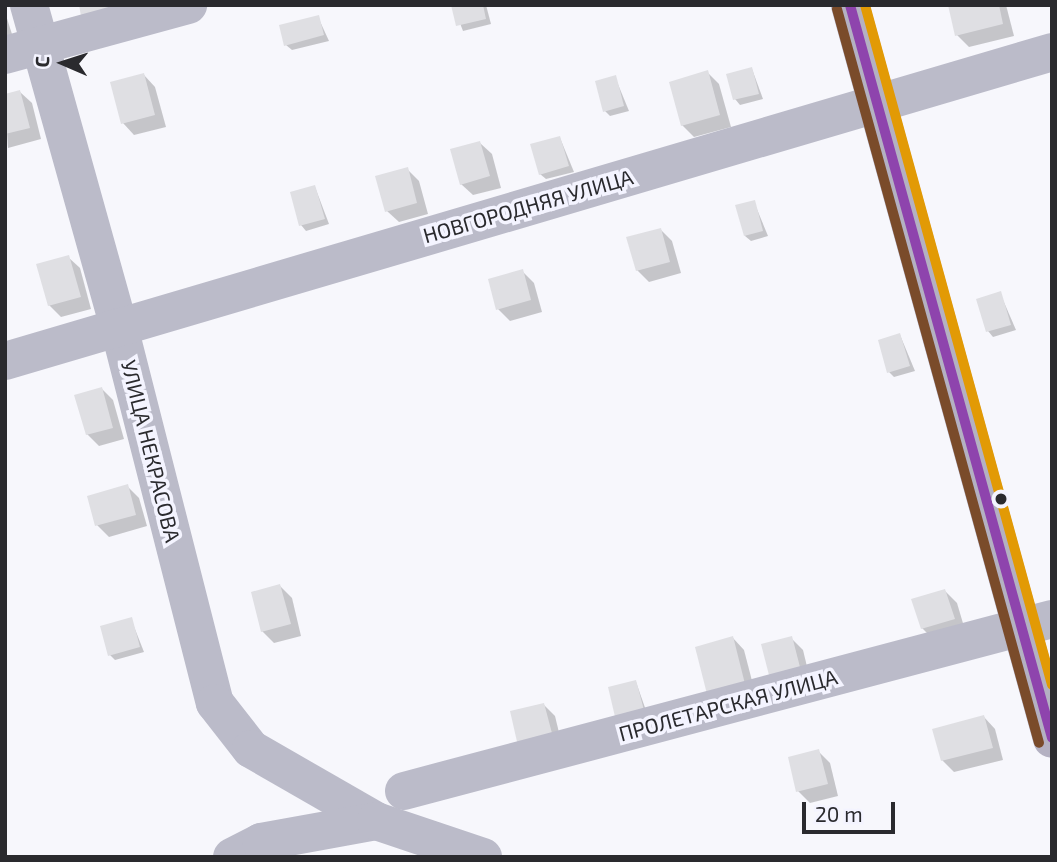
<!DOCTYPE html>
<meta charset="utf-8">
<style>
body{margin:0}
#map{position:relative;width:1057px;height:862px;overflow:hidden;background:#f7f7fc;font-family:"Exo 2",sans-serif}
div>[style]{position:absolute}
.shadow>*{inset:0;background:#0003}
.building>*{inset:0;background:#dfdfe3}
.minor>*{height:38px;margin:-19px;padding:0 19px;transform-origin:19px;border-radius:19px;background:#bbbbc9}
.major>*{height:38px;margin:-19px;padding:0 19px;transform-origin:19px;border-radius:19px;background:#b4b1c2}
.bus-1>*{height:10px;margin:-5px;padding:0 5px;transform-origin:5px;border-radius:5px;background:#8e44ad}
.bus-2>*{height:10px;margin:-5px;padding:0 5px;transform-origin:5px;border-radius:5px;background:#7a4b2a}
.bus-3>*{height:10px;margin:-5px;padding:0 5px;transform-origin:5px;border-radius:5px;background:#e29a05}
.dots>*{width:19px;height:19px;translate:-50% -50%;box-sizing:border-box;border:4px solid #f4f4ff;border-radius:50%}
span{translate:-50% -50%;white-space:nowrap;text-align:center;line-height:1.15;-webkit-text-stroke:7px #f4f4ff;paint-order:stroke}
.street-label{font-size:21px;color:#2a2a2e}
.frame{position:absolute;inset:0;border:7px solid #2a2a2e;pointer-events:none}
.north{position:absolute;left:28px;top:28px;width:70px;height:70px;-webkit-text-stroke:5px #f4f4ff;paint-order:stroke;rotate:273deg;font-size:19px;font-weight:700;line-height:28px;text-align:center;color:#2a2a2e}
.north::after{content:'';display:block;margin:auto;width:24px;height:32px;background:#2a2a2e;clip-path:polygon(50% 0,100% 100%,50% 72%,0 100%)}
.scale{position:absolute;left:802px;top:802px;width:93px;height:32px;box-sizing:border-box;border:4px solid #2a2a2e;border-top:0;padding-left:9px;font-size:21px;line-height:24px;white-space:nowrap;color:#2a2a2e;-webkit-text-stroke:5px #f4f4ff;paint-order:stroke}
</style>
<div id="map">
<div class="shadow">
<i style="clip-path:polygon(453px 5px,486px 5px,491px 24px,463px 31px)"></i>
<i style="clip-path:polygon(950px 5px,1006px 5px,1014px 36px,969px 47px,957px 35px)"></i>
<i style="clip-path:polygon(5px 12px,16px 47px,5px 50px)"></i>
<i style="clip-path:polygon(318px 17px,329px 41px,292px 50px,286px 45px)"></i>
<i style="clip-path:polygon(752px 69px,763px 99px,740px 105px,735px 99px)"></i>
<i style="clip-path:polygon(707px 72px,719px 84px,731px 127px,694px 137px,682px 125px)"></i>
<i style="clip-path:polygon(144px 75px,155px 87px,166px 127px,134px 135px,123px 123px)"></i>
<i style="clip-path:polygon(615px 77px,629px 111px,610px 116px,605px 111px)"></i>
<i style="clip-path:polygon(20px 92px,32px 103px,41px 139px,8px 148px,5px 95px)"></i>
<i style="clip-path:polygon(560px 138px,574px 172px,546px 179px,540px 174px)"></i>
<i style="clip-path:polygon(480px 143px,492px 154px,501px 188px,473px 195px,461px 184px)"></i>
<i style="clip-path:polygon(407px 169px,419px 181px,428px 214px,399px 222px,387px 211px)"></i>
<i style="clip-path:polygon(315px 187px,329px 224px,306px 231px,301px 225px)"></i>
<i style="clip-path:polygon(754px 202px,768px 236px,751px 241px,745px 236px)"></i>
<i style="clip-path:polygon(661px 230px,672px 241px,681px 273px,649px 282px,637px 270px)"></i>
<i style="clip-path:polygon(68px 257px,80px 268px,91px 309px,61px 317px,49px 305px)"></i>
<i style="clip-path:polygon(522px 271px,534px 283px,542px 312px,510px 321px,498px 309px)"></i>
<i style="clip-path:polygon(1000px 293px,1016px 330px,993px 337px,988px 331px)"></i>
<i style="clip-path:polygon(900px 335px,915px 371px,894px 377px,889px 372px)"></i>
<i style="clip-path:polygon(102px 389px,113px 400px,124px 439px,99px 446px,87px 434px)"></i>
<i style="clip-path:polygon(127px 486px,139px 498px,147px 526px,109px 537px,97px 525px)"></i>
<i style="clip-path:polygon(280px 586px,292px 598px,301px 636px,274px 643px,262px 631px)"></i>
<i style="clip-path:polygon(945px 591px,957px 603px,965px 630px,934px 640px,922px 628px)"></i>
<i style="clip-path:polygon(131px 619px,144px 652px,115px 660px,110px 655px)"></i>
<i style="clip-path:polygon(733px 638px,744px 650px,757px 700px,721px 709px)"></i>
<i style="clip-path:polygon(791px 638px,803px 650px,811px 683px,783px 690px)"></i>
<i style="clip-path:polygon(636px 682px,649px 719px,623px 726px)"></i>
<i style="clip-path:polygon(544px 705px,555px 716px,563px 749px,531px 757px)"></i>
<i style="clip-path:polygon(984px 717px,995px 729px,1003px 760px,954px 772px,942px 760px)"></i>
<i style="clip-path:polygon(818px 751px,830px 763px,838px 796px,810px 803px,798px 791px)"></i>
</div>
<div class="building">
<i style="clip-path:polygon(79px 5px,119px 5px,81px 16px)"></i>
<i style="clip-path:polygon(451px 5px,483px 5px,486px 19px,456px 26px)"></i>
<i style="clip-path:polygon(948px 5px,999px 5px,1003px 24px,955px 36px)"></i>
<i style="clip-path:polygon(319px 15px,324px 35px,284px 46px,279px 25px)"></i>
<i style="clip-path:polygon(752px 67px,759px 94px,733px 100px,726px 74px)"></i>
<i style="clip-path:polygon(708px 70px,720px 115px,681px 126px,669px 82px)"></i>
<i style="clip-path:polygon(144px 73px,155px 115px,121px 124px,110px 82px)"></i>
<i style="clip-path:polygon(616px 75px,624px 106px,603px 112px,595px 81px)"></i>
<i style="clip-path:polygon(20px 90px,30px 128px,5px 134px,5px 94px)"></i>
<i style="clip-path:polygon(560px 136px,569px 166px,539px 175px,530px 144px)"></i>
<i style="clip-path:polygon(480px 141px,490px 176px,460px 185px,450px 149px)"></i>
<i style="clip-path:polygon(408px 167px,417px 203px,385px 212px,375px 176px)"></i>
<i style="clip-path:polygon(315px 185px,325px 219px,299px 226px,290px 192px)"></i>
<i style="clip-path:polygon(755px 200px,763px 231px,744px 236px,735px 205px)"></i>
<i style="clip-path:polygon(661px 228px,670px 262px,636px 271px,626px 237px)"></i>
<i style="clip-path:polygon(69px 255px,81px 297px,48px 306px,36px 264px)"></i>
<i style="clip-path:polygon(523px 269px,531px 300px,496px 310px,488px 279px)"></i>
<i style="clip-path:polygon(1001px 291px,1011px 325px,986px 332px,976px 299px)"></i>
<i style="clip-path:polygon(900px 333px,910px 366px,887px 373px,878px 340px)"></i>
<i style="clip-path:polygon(102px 387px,113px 428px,86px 435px,74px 395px)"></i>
<i style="clip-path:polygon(128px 484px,136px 515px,95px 526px,87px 496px)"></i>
<i style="clip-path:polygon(280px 584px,291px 624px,261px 632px,251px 592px)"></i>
<i style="clip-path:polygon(945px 589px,955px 619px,921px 629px,911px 599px)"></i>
<i style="clip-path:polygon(132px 617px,140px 647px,108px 656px,100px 626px)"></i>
<i style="clip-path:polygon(733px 636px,746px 688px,708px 698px,695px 647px)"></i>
<i style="clip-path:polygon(792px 636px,801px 671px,770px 679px,761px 644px)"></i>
<i style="clip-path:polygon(636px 680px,645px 714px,616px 721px,608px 687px)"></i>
<i style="clip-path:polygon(544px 703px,553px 737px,518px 746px,510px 711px)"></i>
<i style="clip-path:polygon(984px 715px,993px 748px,941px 761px,932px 729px)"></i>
<i style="clip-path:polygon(819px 749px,828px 784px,796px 792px,788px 757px)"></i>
</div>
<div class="minor">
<i style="left:29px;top:5px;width:334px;rotate:74.4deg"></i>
<i style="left:119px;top:327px;width:388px;rotate:75.7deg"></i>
<i style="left:215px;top:703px;width:58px;rotate:52deg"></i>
<i style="left:251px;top:749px;width:144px;rotate:29.9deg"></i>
<i style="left:5px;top:55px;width:190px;rotate:-15.3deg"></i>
<i style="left:5px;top:361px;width:1092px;rotate:-16.44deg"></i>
<i style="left:404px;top:791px;width:670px;rotate:-14.87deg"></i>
<i style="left:232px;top:857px;width:33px;rotate:-27deg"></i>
<i style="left:261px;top:842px;width:117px;rotate:-10.3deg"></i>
<i style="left:376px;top:821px;width:113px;rotate:18.6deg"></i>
</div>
<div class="major">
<i style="left:850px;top:5px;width:761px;rotate:74.61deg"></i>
</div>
<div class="bus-1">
<i style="left:850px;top:5px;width:760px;rotate:74.59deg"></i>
</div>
<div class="bus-2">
<i style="left:837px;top:9px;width:761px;rotate:74.61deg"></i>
</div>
<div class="bus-3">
<i style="left:865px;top:5px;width:705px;rotate:74.62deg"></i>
</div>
<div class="dots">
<i style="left:1001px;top:499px;background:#2a2a2e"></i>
</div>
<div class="street-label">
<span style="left:528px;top:206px;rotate:-16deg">НОВГОРОДНЯЯ УЛИЦА</span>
<span style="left:151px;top:451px;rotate:76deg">УЛИЦА НЕКРАСОВА</span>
<span style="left:728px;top:705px;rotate:-15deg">ПРОЛЕТАРСКАЯ УЛИЦА</span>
</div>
<div class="frame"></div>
<div class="north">С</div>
<div class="scale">20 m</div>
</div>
